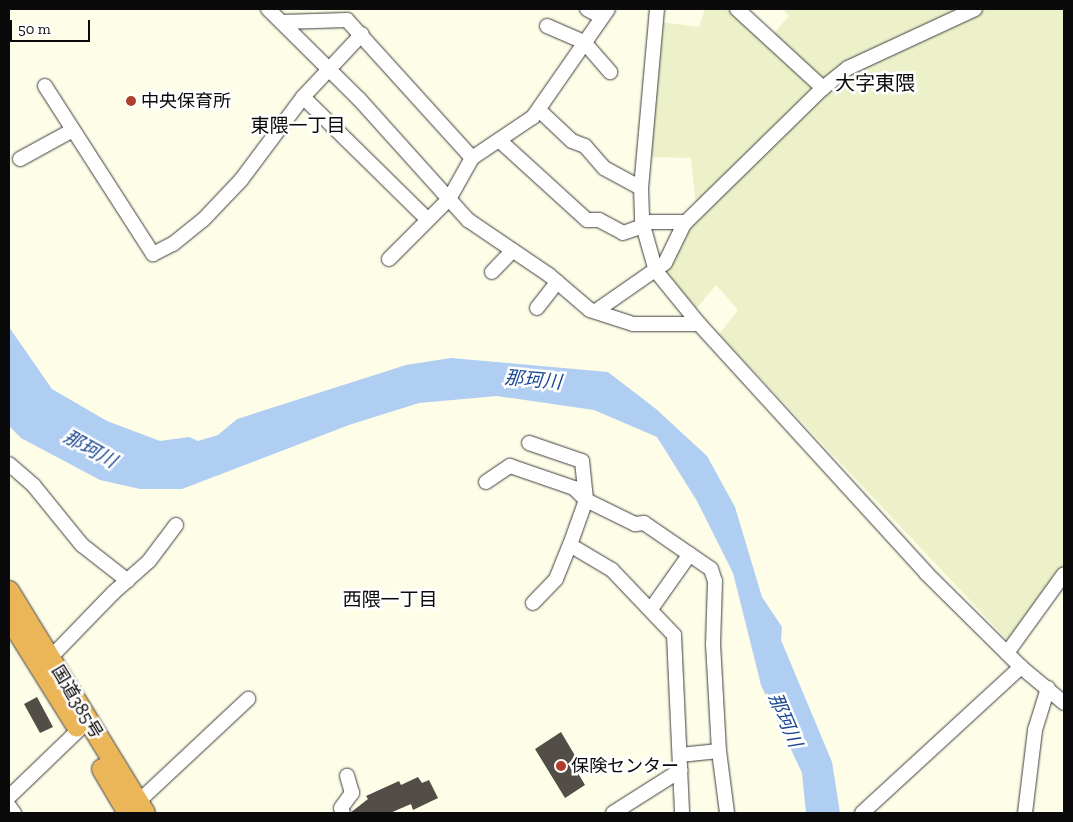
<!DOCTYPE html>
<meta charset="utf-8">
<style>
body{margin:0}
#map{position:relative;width:1073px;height:822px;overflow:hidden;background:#fefde8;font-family:"Zilla Slab","Noto Sans JP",serif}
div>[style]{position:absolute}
.farmland>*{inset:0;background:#edf1ca}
.water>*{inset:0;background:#b0cdf2}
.building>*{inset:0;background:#524d47}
.roads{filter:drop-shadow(0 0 1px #3d3d3d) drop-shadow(0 0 1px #3d3d3d)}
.minor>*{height:14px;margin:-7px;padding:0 7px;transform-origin:7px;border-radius:7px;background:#fff}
.highway>*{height:20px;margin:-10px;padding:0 10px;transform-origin:10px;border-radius:10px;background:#ebb658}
.dots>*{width:14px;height:14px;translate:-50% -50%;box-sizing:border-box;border:2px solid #fff;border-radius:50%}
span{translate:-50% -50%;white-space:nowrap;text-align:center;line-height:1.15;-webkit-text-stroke:5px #fff;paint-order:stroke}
.poi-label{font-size:18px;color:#0a0a0a}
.left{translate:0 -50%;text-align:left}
.street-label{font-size:18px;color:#0a0a0a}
.neighbourhood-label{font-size:19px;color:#0a0a0a}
.water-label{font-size:19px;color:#1c4992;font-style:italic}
.quarter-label{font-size:20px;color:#0a0a0a}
.frame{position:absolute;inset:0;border:10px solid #0a0a0a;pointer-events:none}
.scale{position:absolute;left:10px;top:20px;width:80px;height:22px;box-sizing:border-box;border:2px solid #0a0a0a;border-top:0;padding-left:6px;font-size:15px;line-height:18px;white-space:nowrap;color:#0a0a0a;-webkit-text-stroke:4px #fff;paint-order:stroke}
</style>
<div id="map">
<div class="farmland">
<i style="clip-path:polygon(705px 9px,727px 9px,766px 42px,789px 16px,783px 9px,1064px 9px,1064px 575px,1013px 646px,719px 334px,738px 310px,716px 285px,696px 309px,665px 270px,690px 229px,696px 208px,691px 158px,650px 157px,661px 22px,699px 27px)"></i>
</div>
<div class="water">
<i style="clip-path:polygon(9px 327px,52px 389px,107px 421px,160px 441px,189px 437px,198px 441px,218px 435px,237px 419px,406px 365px,451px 358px,608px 372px,656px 409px,707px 456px,735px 507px,762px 597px,782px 627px,781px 640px,832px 762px,840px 813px,806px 813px,802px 773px,761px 685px,733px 573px,697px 501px,657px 437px,594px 410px,497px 396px,419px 403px,349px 425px,182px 489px,140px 489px,100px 480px,21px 438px,9px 426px)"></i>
</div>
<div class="building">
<i style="clip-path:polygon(37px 697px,53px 727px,40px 733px,24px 704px)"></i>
<i style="clip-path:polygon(561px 732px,580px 764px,575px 768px,585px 785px,565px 798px,535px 749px)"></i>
<i style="clip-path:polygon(418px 777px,422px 783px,429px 780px,438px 798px,413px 810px,411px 804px,390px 813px,350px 813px,368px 799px,366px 796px,399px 781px,401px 785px)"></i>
</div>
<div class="roads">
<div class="minor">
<i style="left:268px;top:9px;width:128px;rotate:44.7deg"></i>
<i style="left:359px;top:99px;width:163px;rotate:48deg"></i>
<i style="left:468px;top:220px;width:98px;rotate:34.2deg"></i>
<i style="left:549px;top:275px;width:54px;rotate:40.5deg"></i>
<i style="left:590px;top:310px;width:45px;rotate:18deg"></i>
<i style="left:633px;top:324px;width:66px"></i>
<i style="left:699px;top:324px;width:337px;rotate:47.6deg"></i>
<i style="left:926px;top:573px;width:134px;rotate:44.7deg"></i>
<i style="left:1021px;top:667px;width:56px;rotate:39.9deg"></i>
<i style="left:587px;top:9px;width:17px;rotate:28deg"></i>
<i style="left:657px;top:9px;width:180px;rotate:95.1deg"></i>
<i style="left:641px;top:188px;width:34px;rotate:88deg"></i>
<i style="left:642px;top:222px;width:51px;rotate:74.1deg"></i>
<i style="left:656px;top:271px;width:68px;rotate:50.9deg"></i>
<i style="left:737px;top:9px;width:117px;rotate:42.6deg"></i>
<i style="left:282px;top:22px;width:65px;rotate:-1.8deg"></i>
<i style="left:347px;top:20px;width:186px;rotate:47.8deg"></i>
<i style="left:547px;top:26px;width:40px;rotate:23.4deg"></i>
<i style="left:584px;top:42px;width:40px;rotate:49deg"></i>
<i style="left:45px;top:86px;width:200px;rotate:57.3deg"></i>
<i style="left:153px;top:254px;width:22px;rotate:-27deg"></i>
<i style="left:173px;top:244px;width:38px;rotate:-39deg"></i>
<i style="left:203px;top:220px;width:55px;rotate:-46.5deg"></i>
<i style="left:241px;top:180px;width:104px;rotate:-53.2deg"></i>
<i style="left:303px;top:97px;width:86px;rotate:-46.9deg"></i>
<i style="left:303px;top:97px;width:175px;rotate:44.5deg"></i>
<i style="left:539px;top:110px;width:45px;rotate:43.2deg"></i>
<i style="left:572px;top:141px;width:14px;rotate:21deg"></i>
<i style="left:585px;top:146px;width:29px;rotate:49deg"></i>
<i style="left:604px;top:168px;width:42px;rotate:28.4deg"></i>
<i style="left:499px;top:140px;width:119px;rotate:42.3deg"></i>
<i style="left:587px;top:220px;width:12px"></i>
<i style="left:599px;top:220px;width:27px;rotate:28deg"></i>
<i style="left:623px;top:233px;width:21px;rotate:-19deg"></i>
<i style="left:20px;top:159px;width:60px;rotate:-28.7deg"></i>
<i style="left:642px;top:222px;width:44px"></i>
<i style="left:389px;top:259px;width:85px;rotate:-45deg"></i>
<i style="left:449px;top:199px;width:47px;rotate:-60.7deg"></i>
<i style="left:472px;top:158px;width:73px;rotate:-33.9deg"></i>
<i style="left:533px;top:117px;width:131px;rotate:-55.2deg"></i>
<i style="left:492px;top:272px;width:30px;rotate:-46deg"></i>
<i style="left:537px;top:308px;width:33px;rotate:-52deg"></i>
<i style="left:596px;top:311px;width:84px;rotate:-34.8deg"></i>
<i style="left:665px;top:263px;width:43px;rotate:-64deg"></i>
<i style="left:684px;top:224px;width:194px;rotate:-44.4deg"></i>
<i style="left:823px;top:88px;width:32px;rotate:-39deg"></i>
<i style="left:848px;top:68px;width:140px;rotate:-24.9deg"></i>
<i style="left:529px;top:443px;width:56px;rotate:18.8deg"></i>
<i style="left:582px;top:461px;width:39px;rotate:84deg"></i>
<i style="left:586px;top:500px;width:55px;rotate:26.1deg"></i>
<i style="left:635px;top:524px;width:9px;rotate:-6deg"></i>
<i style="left:644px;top:523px;width:81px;rotate:34.5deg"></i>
<i style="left:711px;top:569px;width:13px;rotate:72deg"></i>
<i style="left:715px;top:581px;width:63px;rotate:91.8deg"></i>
<i style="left:713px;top:644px;width:107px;rotate:86.8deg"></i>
<i style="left:719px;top:751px;width:63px;rotate:82.6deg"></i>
<i style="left:9px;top:464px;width:33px;rotate:41deg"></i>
<i style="left:34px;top:486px;width:76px;rotate:50.9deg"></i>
<i style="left:82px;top:545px;width:58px;rotate:38deg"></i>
<i style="left:486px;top:482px;width:29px;rotate:-34deg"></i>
<i style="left:510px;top:466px;width:68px;rotate:19deg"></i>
<i style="left:574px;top:488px;width:17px;rotate:45deg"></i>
<i style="left:586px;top:500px;width:48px;rotate:109.6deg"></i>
<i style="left:570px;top:545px;width:49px;rotate:30.8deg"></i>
<i style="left:612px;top:570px;width:90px;rotate:46.4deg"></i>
<i style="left:674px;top:635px;width:178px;rotate:87.4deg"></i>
<i style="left:533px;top:603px;width:33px;rotate:-46deg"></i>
<i style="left:556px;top:579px;width:37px;rotate:-68deg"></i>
<i style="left:651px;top:609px;width:67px;rotate:-54.7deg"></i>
<i style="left:1007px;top:653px;width:97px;rotate:-54.2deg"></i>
<i style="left:51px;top:657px;width:89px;rotate:-45.9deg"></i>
<i style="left:113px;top:593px;width:48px;rotate:-41.6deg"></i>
<i style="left:149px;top:561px;width:45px;rotate:-53.1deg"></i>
<i style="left:680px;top:755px;width:39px;rotate:-6deg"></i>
<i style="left:9px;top:797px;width:107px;rotate:-43.9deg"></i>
<i style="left:138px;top:802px;width:151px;rotate:-43.1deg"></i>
<i style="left:9px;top:806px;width:9px;rotate:54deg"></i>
<i style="left:343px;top:813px;width:5px;rotate:-112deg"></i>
<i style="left:341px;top:808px;width:19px;rotate:-54deg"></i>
<i style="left:352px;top:793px;width:18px;rotate:-106deg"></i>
<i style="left:613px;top:813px;width:80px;rotate:-32.3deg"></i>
<i style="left:862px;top:813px;width:216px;rotate:-42.6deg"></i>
<i style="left:1025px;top:813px;width:84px;rotate:-83.1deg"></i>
<i style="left:1035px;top:730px;width:44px;rotate:-72.8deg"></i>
</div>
<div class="highway">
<i style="left:9px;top:591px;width:260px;rotate:58.5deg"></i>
<i style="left:9px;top:618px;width:128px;rotate:58deg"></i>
<i style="left:102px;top:769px;width:51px;rotate:59.4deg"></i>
</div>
</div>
<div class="dots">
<i style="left:131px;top:101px;background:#b03e2c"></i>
<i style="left:561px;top:766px;background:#b03e2c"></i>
</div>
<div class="poi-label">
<span class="left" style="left:141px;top:101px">中央保育所</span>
<span class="left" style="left:571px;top:766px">保険センター</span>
</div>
<div class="street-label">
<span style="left:77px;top:702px;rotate:59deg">国道385号</span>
</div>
<div class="neighbourhood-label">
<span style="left:298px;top:126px">東隈一丁目</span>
<span style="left:390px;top:600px">西隈一丁目</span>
</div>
<div class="water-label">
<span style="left:533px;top:380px;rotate:5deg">那珂川</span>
<span style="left:90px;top:449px;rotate:29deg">那珂川</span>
<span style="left:785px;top:720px;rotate:67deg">那珂川</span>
</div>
<div class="quarter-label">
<span style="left:875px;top:83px">大字東隈</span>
</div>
<div class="frame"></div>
<div class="scale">50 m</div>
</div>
